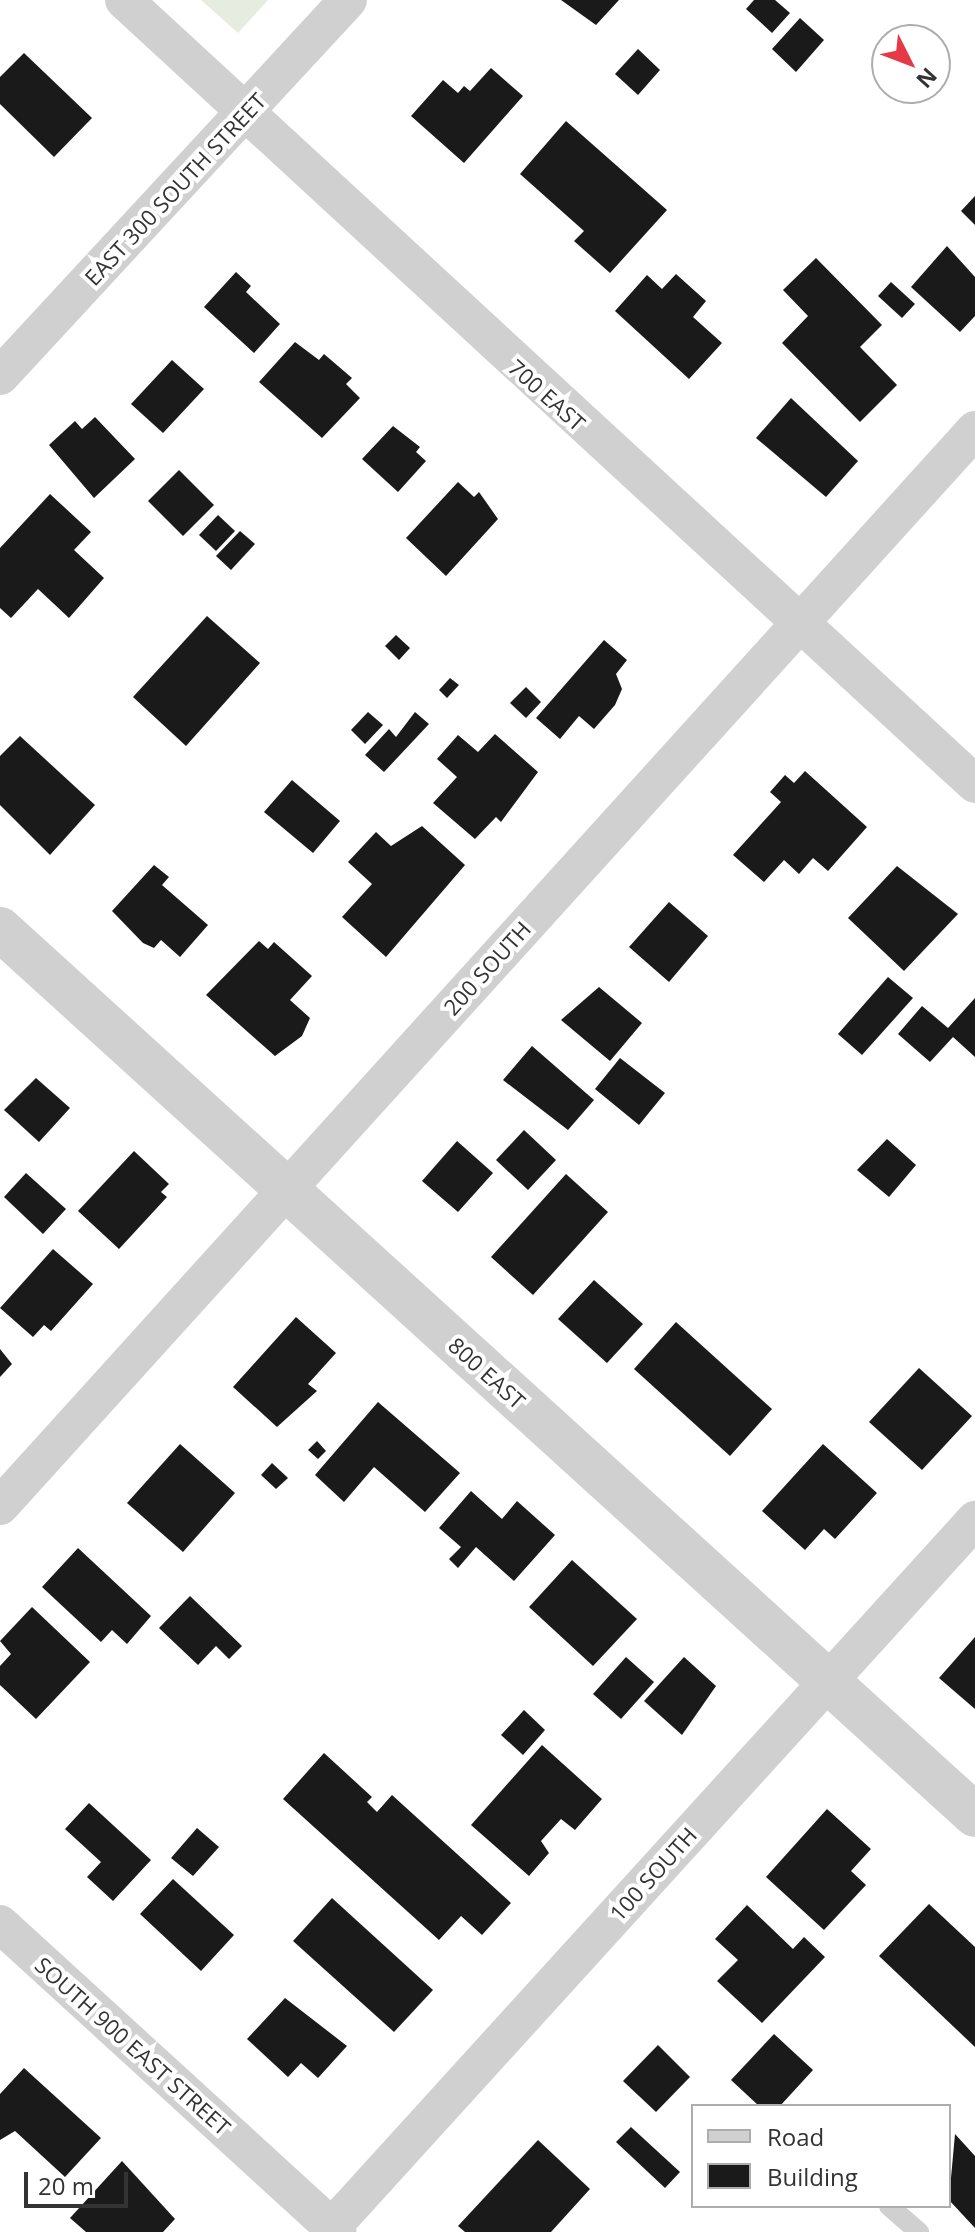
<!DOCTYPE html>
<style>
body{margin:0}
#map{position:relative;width:975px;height:2232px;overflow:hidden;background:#fff;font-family:"Open Sans",sans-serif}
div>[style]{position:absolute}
.green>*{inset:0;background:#e6ecdf}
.building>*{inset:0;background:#1a1a1a}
.service>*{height:20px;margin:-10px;padding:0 10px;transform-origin:10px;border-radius:10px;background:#d0d0d0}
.minor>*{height:38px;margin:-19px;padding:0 19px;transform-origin:19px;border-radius:19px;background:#d0d0d0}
.tertiary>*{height:44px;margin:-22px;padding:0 22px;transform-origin:22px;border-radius:22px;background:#d0d0d0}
span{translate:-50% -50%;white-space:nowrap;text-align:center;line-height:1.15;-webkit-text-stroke:8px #fff;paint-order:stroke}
.street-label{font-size:22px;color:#333}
.legend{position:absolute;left:691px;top:2104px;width:260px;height:104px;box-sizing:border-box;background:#fff;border:2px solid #adadad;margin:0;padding:10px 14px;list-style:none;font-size:24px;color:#333}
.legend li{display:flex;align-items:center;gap:16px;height:40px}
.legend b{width:40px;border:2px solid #adadad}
.north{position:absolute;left:871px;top:24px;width:80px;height:80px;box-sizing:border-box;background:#fff;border:2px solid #adadad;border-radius:50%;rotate:132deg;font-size:22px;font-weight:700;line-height:32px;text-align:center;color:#333}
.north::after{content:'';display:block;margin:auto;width:28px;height:36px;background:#e63946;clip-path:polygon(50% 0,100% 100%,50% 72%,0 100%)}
.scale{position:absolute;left:24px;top:2172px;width:104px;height:36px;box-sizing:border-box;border:4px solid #333;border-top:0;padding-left:10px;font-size:24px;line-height:28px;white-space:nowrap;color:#333;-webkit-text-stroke:6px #fff;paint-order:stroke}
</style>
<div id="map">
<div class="green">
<i style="clip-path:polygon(201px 0,268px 0,238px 33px)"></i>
</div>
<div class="building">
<i style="clip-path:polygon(561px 0,619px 0,596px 25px)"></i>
<i style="clip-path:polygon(754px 0,775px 0,790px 13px,772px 33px,746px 9px)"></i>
<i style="clip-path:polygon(800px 18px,824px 40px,796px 72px,772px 49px)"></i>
<i style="clip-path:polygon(638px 49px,660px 70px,638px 95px,615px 74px)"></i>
<i style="clip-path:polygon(24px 53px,92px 118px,54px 157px,0 104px,0 77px)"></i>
<i style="clip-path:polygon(491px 68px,523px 96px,464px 163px,411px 116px,443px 80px,458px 93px,464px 86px,470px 91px)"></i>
<i style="clip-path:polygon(566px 121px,667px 210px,610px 273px,574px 241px,584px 231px,520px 174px)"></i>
<i style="clip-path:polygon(975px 196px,975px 225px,961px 211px)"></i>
<i style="clip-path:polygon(947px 246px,975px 277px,975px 316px,960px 332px,911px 287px)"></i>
<i style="clip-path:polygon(816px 258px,882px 325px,860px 347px,897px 385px,860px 422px,782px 343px,808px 316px,783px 290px)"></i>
<i style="clip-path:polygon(236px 272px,251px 286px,246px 292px,280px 324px,254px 353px,204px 307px)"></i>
<i style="clip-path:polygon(676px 274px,706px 301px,693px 317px,722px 343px,689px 379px,615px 311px,647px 275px,662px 289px)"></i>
<i style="clip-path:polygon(891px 282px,915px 304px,902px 318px,878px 296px)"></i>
<i style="clip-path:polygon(295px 342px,319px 360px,324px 354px,352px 378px,346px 384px,360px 398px,322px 438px,259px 382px)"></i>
<i style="clip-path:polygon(172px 360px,204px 389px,163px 433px,131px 404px)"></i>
<i style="clip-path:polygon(791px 398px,858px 461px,826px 497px,756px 438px)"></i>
<i style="clip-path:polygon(95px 417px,135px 459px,94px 498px,49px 445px,75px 421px,82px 429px)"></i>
<i style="clip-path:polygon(393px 426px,420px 447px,416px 452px,426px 461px,398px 492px,362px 459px)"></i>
<i style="clip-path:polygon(179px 470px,214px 505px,183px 536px,148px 501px)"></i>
<i style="clip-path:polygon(458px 482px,474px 497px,479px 492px,498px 519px,446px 576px,406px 538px)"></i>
<i style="clip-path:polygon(50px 494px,91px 532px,74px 550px,104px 578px,69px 618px,38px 589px,11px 618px,0 608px,0 548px)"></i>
<i style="clip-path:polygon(218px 515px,235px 531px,216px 551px,199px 535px)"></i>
<i style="clip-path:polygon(240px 531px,255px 544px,231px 570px,216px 556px)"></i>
<i style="clip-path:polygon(207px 616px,260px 663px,186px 746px,133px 697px)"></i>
<i style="clip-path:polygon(396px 635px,410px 648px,399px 660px,385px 646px)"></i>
<i style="clip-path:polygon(604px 640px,627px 660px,616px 674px,622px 689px,615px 705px,594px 729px,579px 716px,560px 739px,536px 718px)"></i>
<i style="clip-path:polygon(450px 678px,459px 685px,447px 698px,439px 690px)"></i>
<i style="clip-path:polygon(526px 687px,541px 702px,526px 718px,510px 703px)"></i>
<i style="clip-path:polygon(368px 712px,383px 725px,365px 744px,351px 730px)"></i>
<i style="clip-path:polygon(415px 712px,429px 724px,384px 772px,365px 755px,389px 729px,396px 737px)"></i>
<i style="clip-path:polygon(495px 734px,538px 772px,501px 822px,496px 817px,475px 839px,433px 803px,457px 777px,437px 759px,458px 735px,478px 752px)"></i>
<i style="clip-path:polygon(20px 736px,95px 805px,50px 855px,0 805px,0 756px)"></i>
<i style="clip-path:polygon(805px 771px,867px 827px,828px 871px,813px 858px,799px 874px,784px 860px,764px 882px,733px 855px,781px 802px,770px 792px,785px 775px,794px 783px)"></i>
<i style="clip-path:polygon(292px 780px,340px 821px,313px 853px,264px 812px)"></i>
<i style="clip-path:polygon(422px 826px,465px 865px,386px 957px,342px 917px,372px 884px,348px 862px,376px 832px,391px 846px)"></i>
<i style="clip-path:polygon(154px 865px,169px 877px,162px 885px,208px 925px,180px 957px,161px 940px,154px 948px,143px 943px,112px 911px)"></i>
<i style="clip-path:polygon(897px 866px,958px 914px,904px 971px,848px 918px)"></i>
<i style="clip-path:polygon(669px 902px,708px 936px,669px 982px,629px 947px)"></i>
<i style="clip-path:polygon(259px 941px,268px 949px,274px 942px,312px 976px,290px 1000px,310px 1018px,302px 1036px,275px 1056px,206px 995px)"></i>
<i style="clip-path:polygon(888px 977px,913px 998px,862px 1055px,838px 1034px)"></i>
<i style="clip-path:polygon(599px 987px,642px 1023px,610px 1061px,561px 1020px)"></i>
<i style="clip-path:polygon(975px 998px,975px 1057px,953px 1037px,930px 1062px,898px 1034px,922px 1006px,948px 1028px)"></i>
<i style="clip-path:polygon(532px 1046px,594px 1100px,568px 1130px,503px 1080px)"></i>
<i style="clip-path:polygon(620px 1058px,665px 1093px,639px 1125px,595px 1089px)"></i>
<i style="clip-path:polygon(36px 1078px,70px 1108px,39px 1142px,4px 1110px)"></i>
<i style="clip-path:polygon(524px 1130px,556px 1160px,528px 1190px,496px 1160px)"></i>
<i style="clip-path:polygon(887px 1139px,916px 1165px,889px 1197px,857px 1170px)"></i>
<i style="clip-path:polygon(457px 1141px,493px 1173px,458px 1212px,422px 1181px)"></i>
<i style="clip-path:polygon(134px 1151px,169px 1184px,161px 1192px,167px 1197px,119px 1249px,78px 1211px)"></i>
<i style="clip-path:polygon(26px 1173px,66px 1209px,43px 1234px,4px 1197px)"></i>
<i style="clip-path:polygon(566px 1174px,608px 1212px,533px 1295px,491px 1257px)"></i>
<i style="clip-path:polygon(53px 1249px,93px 1284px,51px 1331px,44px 1325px,33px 1337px,0 1308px)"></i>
<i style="clip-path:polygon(594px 1280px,643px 1324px,607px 1363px,558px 1319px)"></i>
<i style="clip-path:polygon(296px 1317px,336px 1353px,308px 1384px,317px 1391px,277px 1427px,233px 1387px)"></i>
<i style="clip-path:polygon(676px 1322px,772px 1409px,730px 1456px,634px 1369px)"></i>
<i style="clip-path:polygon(0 1349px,12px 1364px,0 1377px)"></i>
<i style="clip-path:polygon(919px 1368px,972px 1416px,922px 1470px,869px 1422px)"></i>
<i style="clip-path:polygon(378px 1402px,460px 1473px,425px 1512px,374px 1467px,344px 1502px,315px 1475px)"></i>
<i style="clip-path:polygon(317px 1441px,326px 1451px,318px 1459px,308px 1450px)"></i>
<i style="clip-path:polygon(180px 1444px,235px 1493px,183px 1552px,127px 1503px)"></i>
<i style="clip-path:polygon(823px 1444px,877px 1493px,835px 1539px,824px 1529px,805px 1550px,762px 1511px)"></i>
<i style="clip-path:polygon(272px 1463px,288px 1478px,276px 1489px,261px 1475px)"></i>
<i style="clip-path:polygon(471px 1491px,502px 1519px,517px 1501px,555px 1535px,514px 1581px,476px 1547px,458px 1568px,449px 1559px,461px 1547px,439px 1528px)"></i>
<i style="clip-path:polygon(78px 1548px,151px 1616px,127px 1644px,112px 1630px,101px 1642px,42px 1587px)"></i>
<i style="clip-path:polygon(572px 1560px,637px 1619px,593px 1666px,529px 1607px)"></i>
<i style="clip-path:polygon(190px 1596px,242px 1646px,229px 1659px,216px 1646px,198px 1665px,159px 1628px)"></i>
<i style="clip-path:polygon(32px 1607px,90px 1662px,36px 1719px,0 1685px,0 1666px,11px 1654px,0 1641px)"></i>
<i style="clip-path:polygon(975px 1637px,975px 1709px,939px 1678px)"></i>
<i style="clip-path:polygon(626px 1657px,654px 1682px,621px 1719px,593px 1694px)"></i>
<i style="clip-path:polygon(684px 1657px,716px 1686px,682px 1735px,644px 1701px)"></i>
<i style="clip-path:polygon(524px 1710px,545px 1730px,523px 1755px,501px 1735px)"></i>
<i style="clip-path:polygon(542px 1745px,602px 1799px,575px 1830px,561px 1819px,541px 1841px,549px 1853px,529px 1876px,471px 1825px)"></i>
<i style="clip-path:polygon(324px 1753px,372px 1797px,367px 1802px,377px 1812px,392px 1795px,511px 1903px,482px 1935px,461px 1916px,439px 1940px,283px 1799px)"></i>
<i style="clip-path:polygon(89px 1803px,151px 1860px,113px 1901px,87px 1877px,101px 1862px,65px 1829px)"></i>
<i style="clip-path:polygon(827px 1809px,871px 1849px,851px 1871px,866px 1885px,824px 1930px,766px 1877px)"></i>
<i style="clip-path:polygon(197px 1828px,219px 1847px,193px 1876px,171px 1858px)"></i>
<i style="clip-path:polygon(173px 1879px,234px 1935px,201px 1971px,140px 1914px)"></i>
<i style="clip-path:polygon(332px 1898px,433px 1990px,394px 2032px,293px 1941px)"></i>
<i style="clip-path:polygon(929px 1904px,975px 1947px,975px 2047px,879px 1956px)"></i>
<i style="clip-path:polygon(747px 1905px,793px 1949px,804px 1937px,825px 1957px,762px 2023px,717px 1981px,738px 1960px,715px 1939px)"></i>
<i style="clip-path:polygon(285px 1998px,347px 2046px,318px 2078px,301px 2063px,288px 2077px,247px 2039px)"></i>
<i style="clip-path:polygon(774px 2034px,813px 2070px,780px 2106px,759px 2106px,731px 2080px)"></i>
<i style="clip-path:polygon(658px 2045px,690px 2077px,656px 2112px,623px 2081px)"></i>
<i style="clip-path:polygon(24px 2068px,101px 2138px,65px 2177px,15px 2131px,0 2140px,0 2094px)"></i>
<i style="clip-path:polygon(631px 2127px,680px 2172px,665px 2188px,616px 2142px)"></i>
<i style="clip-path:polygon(955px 2134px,975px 2156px,975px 2228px,949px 2200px)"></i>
<i style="clip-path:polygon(538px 2140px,590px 2189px,551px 2232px,465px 2232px,458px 2226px)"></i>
<i style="clip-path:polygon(122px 2161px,175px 2219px,163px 2232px,86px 2232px,70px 2218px)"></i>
</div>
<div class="service">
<i style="left:889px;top:2206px;width:40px;rotate:41deg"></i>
</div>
<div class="minor">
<i style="left:124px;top:0;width:1157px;rotate:42.65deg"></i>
<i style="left:0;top:376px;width:512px;rotate:-47.21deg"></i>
<i style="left:0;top:1506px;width:1452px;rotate:-47.82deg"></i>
<i style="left:0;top:1924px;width:457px;rotate:42.4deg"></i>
<i style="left:332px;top:2227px;width:956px;rotate:-47.71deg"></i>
</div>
<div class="tertiary">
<i style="left:0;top:929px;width:1317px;rotate:42.26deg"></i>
</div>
<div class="street-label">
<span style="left:175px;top:189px;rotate:-47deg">EAST 300 SOUTH STREET</span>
<span style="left:547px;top:395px;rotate:42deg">700 EAST</span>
<span style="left:487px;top:968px;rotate:-48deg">200 SOUTH</span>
<span style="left:487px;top:1373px;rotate:42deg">800 EAST</span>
<span style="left:653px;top:1874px;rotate:-48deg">100 SOUTH</span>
<span style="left:133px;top:2046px;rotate:42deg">SOUTH 900 EAST STREET</span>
</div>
<ul class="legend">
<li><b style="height:10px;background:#d0d0d0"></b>Road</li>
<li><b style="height:22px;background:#1a1a1a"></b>Building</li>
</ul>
<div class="north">N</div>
<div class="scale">20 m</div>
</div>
